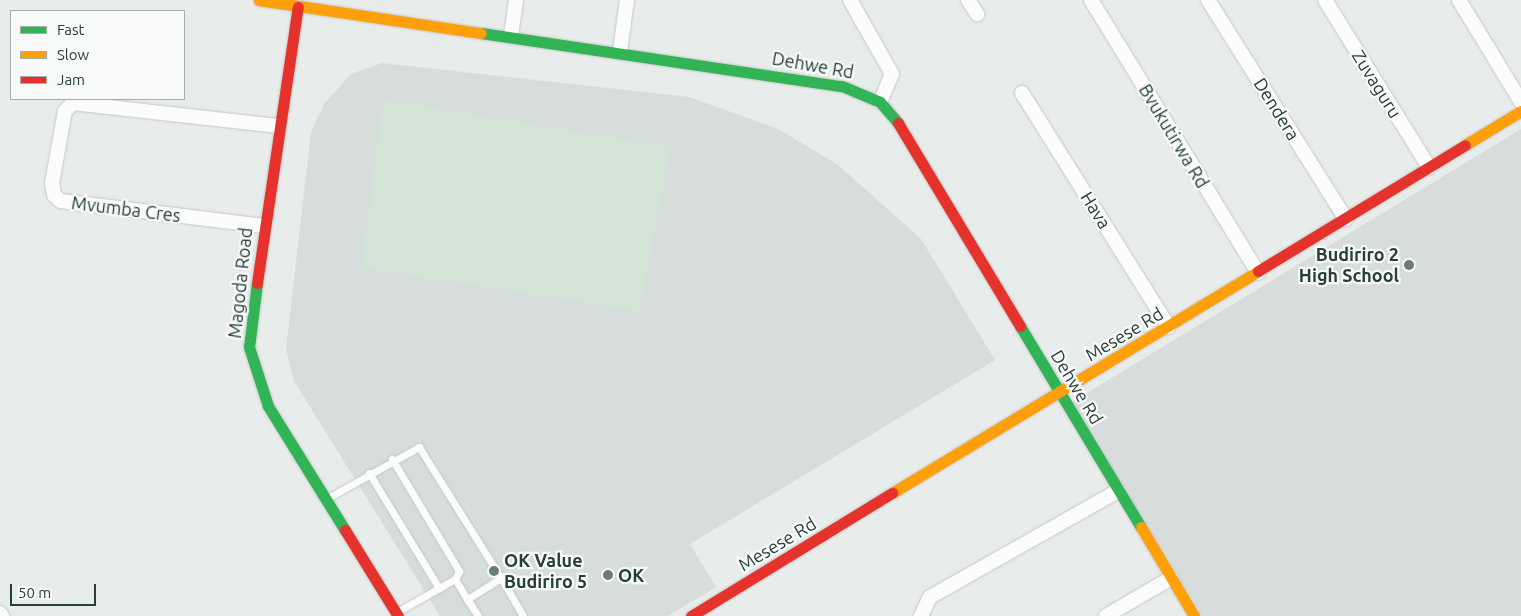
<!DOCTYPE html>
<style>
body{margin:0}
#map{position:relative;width:1521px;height:616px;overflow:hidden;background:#e8ecea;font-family:Ubuntu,sans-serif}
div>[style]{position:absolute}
.built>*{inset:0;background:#d6ddda}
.green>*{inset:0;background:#d3e4d7}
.roads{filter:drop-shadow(0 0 1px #c5c9c7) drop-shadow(0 0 1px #c5c9c7)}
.lane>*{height:7px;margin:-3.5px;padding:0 3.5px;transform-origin:3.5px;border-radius:3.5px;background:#fcfcfc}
.street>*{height:14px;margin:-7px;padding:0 7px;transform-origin:7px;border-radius:7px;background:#fcfcfc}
.fast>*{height:11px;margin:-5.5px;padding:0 5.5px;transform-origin:5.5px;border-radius:5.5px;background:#30b455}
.slow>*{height:11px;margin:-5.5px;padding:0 5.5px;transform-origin:5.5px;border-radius:5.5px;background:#ff9f0a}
.jam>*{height:11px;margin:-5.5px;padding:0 5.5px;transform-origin:5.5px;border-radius:5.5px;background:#e5322d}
.dots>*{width:14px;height:14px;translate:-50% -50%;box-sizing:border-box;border:2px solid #f7faf8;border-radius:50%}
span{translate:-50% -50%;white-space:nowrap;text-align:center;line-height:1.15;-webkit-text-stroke:4.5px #f7faf8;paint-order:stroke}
.street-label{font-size:18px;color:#263f37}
.poi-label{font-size:18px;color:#263f37;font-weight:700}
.right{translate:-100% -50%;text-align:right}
.left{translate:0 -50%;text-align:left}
.legend{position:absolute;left:10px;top:10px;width:175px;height:90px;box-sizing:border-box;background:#f7faf8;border:1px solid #a3afab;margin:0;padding:6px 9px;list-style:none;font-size:15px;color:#263f37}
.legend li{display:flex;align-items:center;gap:10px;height:25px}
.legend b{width:25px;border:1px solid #a3afab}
.scale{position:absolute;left:10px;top:584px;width:86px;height:22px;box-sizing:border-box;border:2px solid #263f37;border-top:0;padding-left:6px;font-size:15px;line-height:18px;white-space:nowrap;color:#263f37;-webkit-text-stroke:4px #f7faf8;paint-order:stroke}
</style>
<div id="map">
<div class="built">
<i style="clip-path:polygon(382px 63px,689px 97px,776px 128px,837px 164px,921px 239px,995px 360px,690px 544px,716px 587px,668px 616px,440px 616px,294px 381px,286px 349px,311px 132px,324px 104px,351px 74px)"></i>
<i style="clip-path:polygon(1521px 129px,1521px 616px,1202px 616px,1072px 402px)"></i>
</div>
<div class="green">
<i style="clip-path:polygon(384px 100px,670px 147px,639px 311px,361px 267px)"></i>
</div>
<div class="roads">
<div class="lane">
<i style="left:392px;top:459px;width:131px;rotate:59.1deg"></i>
<i style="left:459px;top:571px;width:9px;rotate:117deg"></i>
<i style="left:455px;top:579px;width:67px;rotate:150.4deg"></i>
<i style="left:369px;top:473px;width:135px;rotate:58.7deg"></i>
<i style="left:326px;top:499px;width:107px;rotate:-29.2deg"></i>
<i style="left:419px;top:447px;width:155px;rotate:58deg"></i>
<i style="left:501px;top:578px;width:40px;rotate:148deg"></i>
<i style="left:467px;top:599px;width:23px;rotate:-121deg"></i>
<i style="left:501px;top:578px;width:44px;rotate:59.9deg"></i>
<i style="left:467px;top:599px;width:20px;rotate:57deg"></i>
</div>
<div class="street">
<i style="left:850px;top:0;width:85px;rotate:60.4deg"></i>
<i style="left:892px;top:74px;width:30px;rotate:113deg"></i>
<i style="left:968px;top:0;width:17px;rotate:57deg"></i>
<i style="left:1091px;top:0;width:320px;rotate:58.5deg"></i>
<i style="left:1208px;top:0;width:259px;rotate:57.8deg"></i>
<i style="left:1325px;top:0;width:197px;rotate:58.1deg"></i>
<i style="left:1459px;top:0;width:119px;rotate:58.7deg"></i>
<i style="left:511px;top:36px;width:36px;rotate:-82deg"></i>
<i style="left:620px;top:51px;width:51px;rotate:-82.2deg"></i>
<i style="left:1022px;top:93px;width:276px;rotate:57.9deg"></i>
<i style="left:264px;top:226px;width:205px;rotate:-173deg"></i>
<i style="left:61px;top:201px;width:9px;rotate:-139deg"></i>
<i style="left:54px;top:195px;width:12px;rotate:-99deg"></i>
<i style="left:52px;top:183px;width:73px;rotate:-79.8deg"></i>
<i style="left:65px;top:111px;width:11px;rotate:-45deg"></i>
<i style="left:73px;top:103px;width:205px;rotate:6.4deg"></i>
<i style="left:0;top:613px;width:4px;rotate:56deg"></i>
<i style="left:921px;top:616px;width:21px;rotate:-65deg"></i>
<i style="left:930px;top:597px;width:216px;rotate:-29.4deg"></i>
<i style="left:1106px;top:616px;width:75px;rotate:-30.3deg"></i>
</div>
<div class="fast">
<i style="left:481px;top:33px;width:365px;rotate:8.4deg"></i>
<i style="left:842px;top:86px;width:41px;rotate:22.8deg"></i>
<i style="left:880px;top:102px;width:28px;rotate:49deg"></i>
<i style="left:257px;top:283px;width:64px;rotate:97.1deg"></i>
<i style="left:249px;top:347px;width:62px;rotate:72.1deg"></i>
<i style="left:268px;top:406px;width:146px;rotate:58.2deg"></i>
<i style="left:1020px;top:326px;width:235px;rotate:59deg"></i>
</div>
<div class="slow">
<i style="left:259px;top:0;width:224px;rotate:8.5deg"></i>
<i style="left:1465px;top:145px;width:66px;rotate:-31.3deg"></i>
<i style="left:892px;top:493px;width:428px;rotate:-31.2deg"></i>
<i style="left:1141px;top:527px;width:104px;rotate:59.2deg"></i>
</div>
<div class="jam">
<i style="left:898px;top:123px;width:237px;rotate:59deg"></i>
<i style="left:1258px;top:271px;width:242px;rotate:-31.3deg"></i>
<i style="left:257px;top:283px;width:279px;rotate:-81.6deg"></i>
<i style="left:345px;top:530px;width:101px;rotate:58.4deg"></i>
<i style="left:691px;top:616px;width:236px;rotate:-31.5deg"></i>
</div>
</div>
<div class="dots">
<i style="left:1409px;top:265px;background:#6a7c76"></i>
<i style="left:494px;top:571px;background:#6a7c76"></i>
<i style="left:608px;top:575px;background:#6a7c76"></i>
</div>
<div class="street-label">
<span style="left:813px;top:65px;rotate:10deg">Dehwe Rd</span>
<span style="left:1377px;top:84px;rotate:58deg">Zuvaguru</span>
<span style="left:1277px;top:109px;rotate:58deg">Dendera</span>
<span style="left:1174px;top:136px;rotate:59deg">Bvukutirwa Rd</span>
<span style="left:126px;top:209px;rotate:7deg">Mvumba Cres</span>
<span style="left:1096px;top:210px;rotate:58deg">Hava</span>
<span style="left:240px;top:283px;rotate:-84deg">Magoda Road</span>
<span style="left:1124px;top:334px;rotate:-31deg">Mesese Rd</span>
<span style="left:1077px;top:387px;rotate:59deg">Dehwe Rd</span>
<span style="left:777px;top:544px;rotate:-31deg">Mesese Rd</span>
</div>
<div class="poi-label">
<span class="right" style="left:1399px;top:265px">Budiriro 2<br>High School</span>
<span class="left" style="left:504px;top:571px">OK Value<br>Budiriro 5</span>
<span class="left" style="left:618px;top:575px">OK</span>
</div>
<ul class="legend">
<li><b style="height:6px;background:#30b455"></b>Fast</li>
<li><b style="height:6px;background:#ff9f0a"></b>Slow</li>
<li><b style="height:6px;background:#e5322d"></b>Jam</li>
</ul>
<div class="scale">50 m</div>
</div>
